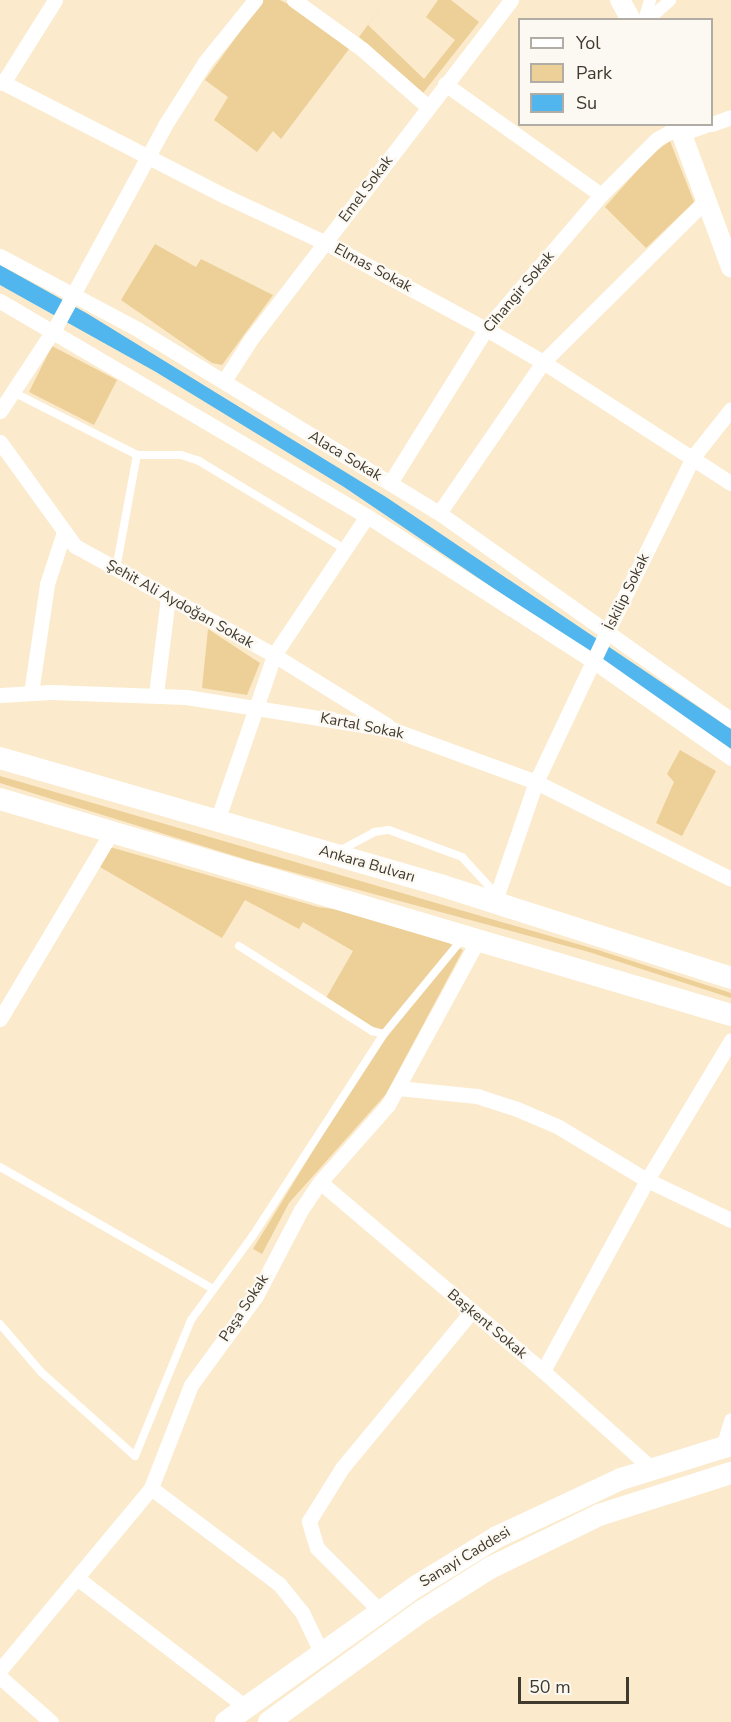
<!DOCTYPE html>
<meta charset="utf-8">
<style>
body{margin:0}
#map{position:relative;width:731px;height:1722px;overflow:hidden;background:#fbeacb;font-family:"Nunito Sans",sans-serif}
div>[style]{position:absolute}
.green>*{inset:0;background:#edcf98}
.water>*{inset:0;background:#51b6ed}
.service>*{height:8px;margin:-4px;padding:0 4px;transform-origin:4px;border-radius:4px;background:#fff}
.pedestrian>*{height:12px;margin:-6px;padding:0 6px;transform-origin:6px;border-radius:6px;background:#fff}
.minor>*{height:15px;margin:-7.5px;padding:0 7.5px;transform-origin:7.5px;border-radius:7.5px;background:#fff}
.tertiary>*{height:20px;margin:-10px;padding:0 10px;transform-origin:10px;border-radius:10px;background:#fff}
.secondary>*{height:22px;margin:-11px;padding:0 11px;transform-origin:11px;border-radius:11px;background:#fff}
span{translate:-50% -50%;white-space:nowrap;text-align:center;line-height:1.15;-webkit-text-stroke:4.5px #fcf9f3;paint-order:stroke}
.street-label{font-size:15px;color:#40392d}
.legend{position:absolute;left:518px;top:18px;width:195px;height:108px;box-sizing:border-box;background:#fcf9f3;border:2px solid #b1aca4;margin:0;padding:8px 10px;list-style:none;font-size:18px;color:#40392d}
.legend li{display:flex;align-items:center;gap:12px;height:30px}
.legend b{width:30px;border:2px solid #b1aca4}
.scale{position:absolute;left:518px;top:1677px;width:111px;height:27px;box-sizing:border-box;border:3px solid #40392d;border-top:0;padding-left:8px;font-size:18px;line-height:21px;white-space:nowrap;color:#40392d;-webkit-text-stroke:4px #fcf9f3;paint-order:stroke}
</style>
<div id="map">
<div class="green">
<i style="clip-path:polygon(263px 0,280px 0,297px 9px,349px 49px,281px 139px,273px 131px,257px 152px,214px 120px,228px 97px,205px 80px)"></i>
<i style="clip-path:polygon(386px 0,368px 25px,424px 79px,455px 40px,426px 17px,438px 0,451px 0,479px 22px,423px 93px,359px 37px)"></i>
<i style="clip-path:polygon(670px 141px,694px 202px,646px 248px,605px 207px,651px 155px)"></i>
<i style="clip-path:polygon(155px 244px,196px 267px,201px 259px,273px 295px,222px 365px,212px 363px,121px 300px)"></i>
<i style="clip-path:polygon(52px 346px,117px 380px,94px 425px,29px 392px)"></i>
<i style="clip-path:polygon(208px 629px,260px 663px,247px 695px,202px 688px)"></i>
<i style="clip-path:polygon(680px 750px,716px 771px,682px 836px,656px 823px,674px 782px,667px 774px)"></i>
<i style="clip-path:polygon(0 776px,598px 950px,731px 993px,731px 998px,589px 952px,251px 861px,0 783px)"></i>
<i style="clip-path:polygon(110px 847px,318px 907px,371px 914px,421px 930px,463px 950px,386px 1094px,289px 1203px,262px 1254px,253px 1249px,384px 1035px,326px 998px,353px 951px,303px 922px,299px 929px,245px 900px,222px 938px,100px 867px)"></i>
</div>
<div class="water">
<i style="clip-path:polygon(0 265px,88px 314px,386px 497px,731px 729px,731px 749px,344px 487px,156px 372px,0 285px)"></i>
</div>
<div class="service">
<i style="left:13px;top:392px;width:139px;rotate:26.9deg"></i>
<i style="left:137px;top:455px;width:44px"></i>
<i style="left:181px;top:455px;width:19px;rotate:18deg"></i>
<i style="left:199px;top:461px;width:170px;rotate:31.1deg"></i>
<i style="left:116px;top:569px;width:116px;rotate:-79.6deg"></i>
<i style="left:339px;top:851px;width:40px;rotate:-28deg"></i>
<i style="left:374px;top:832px;width:15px;rotate:-8deg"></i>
<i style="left:389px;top:830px;width:78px;rotate:20.3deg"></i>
<i style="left:462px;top:857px;width:50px;rotate:47.4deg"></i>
<i style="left:239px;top:946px;width:158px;rotate:32.6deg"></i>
<i style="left:372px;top:1031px;width:12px;rotate:14deg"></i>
<i style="left:0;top:1167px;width:245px;rotate:29.8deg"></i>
<i style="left:0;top:1324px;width:63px;rotate:49.5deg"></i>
<i style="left:41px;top:1372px;width:126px;rotate:41.8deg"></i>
<i style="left:135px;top:1456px;width:147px;rotate:-67.6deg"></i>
<i style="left:191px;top:1320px;width:103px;rotate:-53.7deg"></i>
<i style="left:252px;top:1237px;width:242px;rotate:-57deg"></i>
<i style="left:384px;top:1034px;width:124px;rotate:-50.5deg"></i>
</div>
<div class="pedestrian">
<i style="left:644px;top:20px;width:21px;rotate:-73deg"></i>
<i style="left:648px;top:20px;width:30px;rotate:-42deg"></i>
</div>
<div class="minor">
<i style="left:294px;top:0;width:84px;rotate:35.8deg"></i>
<i style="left:362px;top:49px;width:88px;rotate:41.3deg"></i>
<i style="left:0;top:81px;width:253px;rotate:27.1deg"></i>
<i style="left:225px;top:196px;width:111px;rotate:25deg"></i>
<i style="left:326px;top:243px;width:182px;rotate:28.3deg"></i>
<i style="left:486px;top:329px;width:66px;rotate:30.1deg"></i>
<i style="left:543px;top:362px;width:224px;rotate:32.8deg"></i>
<i style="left:3px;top:83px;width:98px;rotate:-57.9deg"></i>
<i style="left:445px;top:84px;width:191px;rotate:35.4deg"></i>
<i style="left:712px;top:124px;width:20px;rotate:-20deg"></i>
<i style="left:681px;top:134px;width:30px;rotate:-20deg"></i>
<i style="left:0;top:256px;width:157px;rotate:28deg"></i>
<i style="left:139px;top:330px;width:351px;rotate:31.4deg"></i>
<i style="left:439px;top:513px;width:358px;rotate:35.3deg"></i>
<i style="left:0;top:301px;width:425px;rotate:30.4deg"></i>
<i style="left:367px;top:516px;width:269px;rotate:32.7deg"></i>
<i style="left:593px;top:661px;width:169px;rotate:35.1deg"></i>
<i style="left:224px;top:381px;width:50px;rotate:-57.3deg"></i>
<i style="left:251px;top:339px;width:427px;rotate:-52.5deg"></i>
<i style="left:0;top:411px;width:102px;rotate:-56.6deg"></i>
<i style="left:56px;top:326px;width:229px;rotate:-61.5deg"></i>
<i style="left:165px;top:125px;width:75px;rotate:-57.6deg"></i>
<i style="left:205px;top:62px;width:80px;rotate:-51.1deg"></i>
<i style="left:0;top:442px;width:128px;rotate:54.2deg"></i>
<i style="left:75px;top:546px;width:227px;rotate:28.7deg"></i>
<i style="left:274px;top:655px;width:133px;rotate:31.8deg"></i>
<i style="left:390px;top:483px;width:181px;rotate:-58.1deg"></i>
<i style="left:486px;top:329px;width:177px;rotate:-49.4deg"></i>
<i style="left:601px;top:195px;width:79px;rotate:-45deg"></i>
<i style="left:657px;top:139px;width:25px;rotate:-29deg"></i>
<i style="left:439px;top:513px;width:183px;rotate:-55.4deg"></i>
<i style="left:543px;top:362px;width:230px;rotate:-44.8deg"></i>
<i style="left:31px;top:693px;width:110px;rotate:-81.6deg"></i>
<i style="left:47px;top:584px;width:52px;rotate:-71.9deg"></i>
<i style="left:156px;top:694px;width:98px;rotate:-82.9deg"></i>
<i style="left:0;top:695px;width:51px;rotate:-3.4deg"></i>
<i style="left:51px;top:692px;width:135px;rotate:2.1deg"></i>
<i style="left:186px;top:697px;width:211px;rotate:9deg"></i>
<i style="left:394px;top:730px;width:151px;rotate:20.1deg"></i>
<i style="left:536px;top:782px;width:218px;rotate:26.4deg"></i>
<i style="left:217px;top:821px;width:176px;rotate:-71deg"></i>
<i style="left:274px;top:655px;width:167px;rotate:-56.2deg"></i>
<i style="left:497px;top:895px;width:120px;rotate:-71deg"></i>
<i style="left:536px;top:782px;width:166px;rotate:-64.7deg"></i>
<i style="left:607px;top:632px;width:195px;rotate:-63.8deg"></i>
<i style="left:693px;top:457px;width:61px;rotate:-51.6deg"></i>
<i style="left:0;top:1019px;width:217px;rotate:-59.2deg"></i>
<i style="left:398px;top:1088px;width:79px;rotate:5.8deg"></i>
<i style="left:477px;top:1096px;width:42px;rotate:18deg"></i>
<i style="left:517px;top:1109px;width:43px;rotate:23deg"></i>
<i style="left:557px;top:1126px;width:105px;rotate:31deg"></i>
<i style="left:647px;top:1180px;width:93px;rotate:25.5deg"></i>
<i style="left:320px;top:1182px;width:292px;rotate:40.3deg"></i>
<i style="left:543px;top:1371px;width:145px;rotate:41.9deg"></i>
<i style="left:543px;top:1371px;width:217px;rotate:-61.4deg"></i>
<i style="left:647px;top:1180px;width:163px;rotate:-59deg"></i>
<i style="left:723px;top:1447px;width:28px;rotate:-73deg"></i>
<i style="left:151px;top:1488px;width:160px;rotate:36.9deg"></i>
<i style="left:279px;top:1584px;width:36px;rotate:51deg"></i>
<i style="left:302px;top:1612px;width:44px;rotate:64.6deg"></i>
<i style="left:77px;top:1578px;width:213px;rotate:37.4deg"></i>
<i style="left:380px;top:1611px;width:89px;rotate:-135deg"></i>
<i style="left:317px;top:1548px;width:28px;rotate:-107deg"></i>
<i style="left:309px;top:1521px;width:62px;rotate:-58.1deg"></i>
<i style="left:342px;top:1468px;width:204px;rotate:-50.4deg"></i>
<i style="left:0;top:1670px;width:236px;rotate:-50.3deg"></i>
<i style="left:151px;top:1488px;width:110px;rotate:-68.8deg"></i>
<i style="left:191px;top:1385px;width:110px;rotate:-53.9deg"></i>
<i style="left:256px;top:1296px;width:97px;rotate:-62.4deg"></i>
<i style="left:301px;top:1210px;width:34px;rotate:-56deg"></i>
<i style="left:320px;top:1182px;width:103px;rotate:-48.6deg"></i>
<i style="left:388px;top:1105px;width:190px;rotate:-61.4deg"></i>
<i style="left:0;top:1677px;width:68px;rotate:41.4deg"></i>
</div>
<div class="tertiary">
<i style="left:620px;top:0;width:23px;rotate:61deg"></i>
<i style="left:678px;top:124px;width:153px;rotate:69.7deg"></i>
</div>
<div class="secondary">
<i style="left:0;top:758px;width:461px;rotate:16.1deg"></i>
<i style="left:443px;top:886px;width:302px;rotate:17.7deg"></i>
<i style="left:0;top:799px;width:762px;rotate:16.46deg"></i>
<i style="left:226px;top:1722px;width:234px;rotate:-35.5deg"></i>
<i style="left:417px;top:1586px;width:94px;rotate:-31.5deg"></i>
<i style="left:497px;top:1537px;width:137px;rotate:-25.1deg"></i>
<i style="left:621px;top:1479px;width:115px;rotate:-17.2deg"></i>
<i style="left:269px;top:1722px;width:189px;rotate:-36deg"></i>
<i style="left:422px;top:1611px;width:80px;rotate:-32.3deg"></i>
<i style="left:490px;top:1568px;width:121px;rotate:-25.9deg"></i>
<i style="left:599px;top:1515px;width:139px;rotate:-17.7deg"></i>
</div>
<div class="street-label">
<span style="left:366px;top:189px;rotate:-53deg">Emel Sokak</span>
<span style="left:373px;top:268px;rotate:28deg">Elmas Sokak</span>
<span style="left:519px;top:292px;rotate:-50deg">Cihangir Sokak</span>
<span style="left:345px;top:456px;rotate:31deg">Alaca Sokak</span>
<span style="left:627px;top:592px;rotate:-64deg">İskilip Sokak</span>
<span style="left:180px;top:604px;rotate:29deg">Şehit Ali Aydoğan Sokak</span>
<span style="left:362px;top:726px;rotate:11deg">Kartal Sokak</span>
<span style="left:367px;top:864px;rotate:16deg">Ankara Bulvarı</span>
<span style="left:244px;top:1308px;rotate:-57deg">Paşa Sokak</span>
<span style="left:487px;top:1324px;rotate:40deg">Başkent Sokak</span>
<span style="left:465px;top:1557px;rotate:-31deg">Sanayi Caddesi</span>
</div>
<ul class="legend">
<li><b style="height:8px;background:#fff"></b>Yol</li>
<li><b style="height:16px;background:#edcf98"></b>Park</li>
<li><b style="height:16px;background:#51b6ed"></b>Su</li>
</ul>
<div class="scale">50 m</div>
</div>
